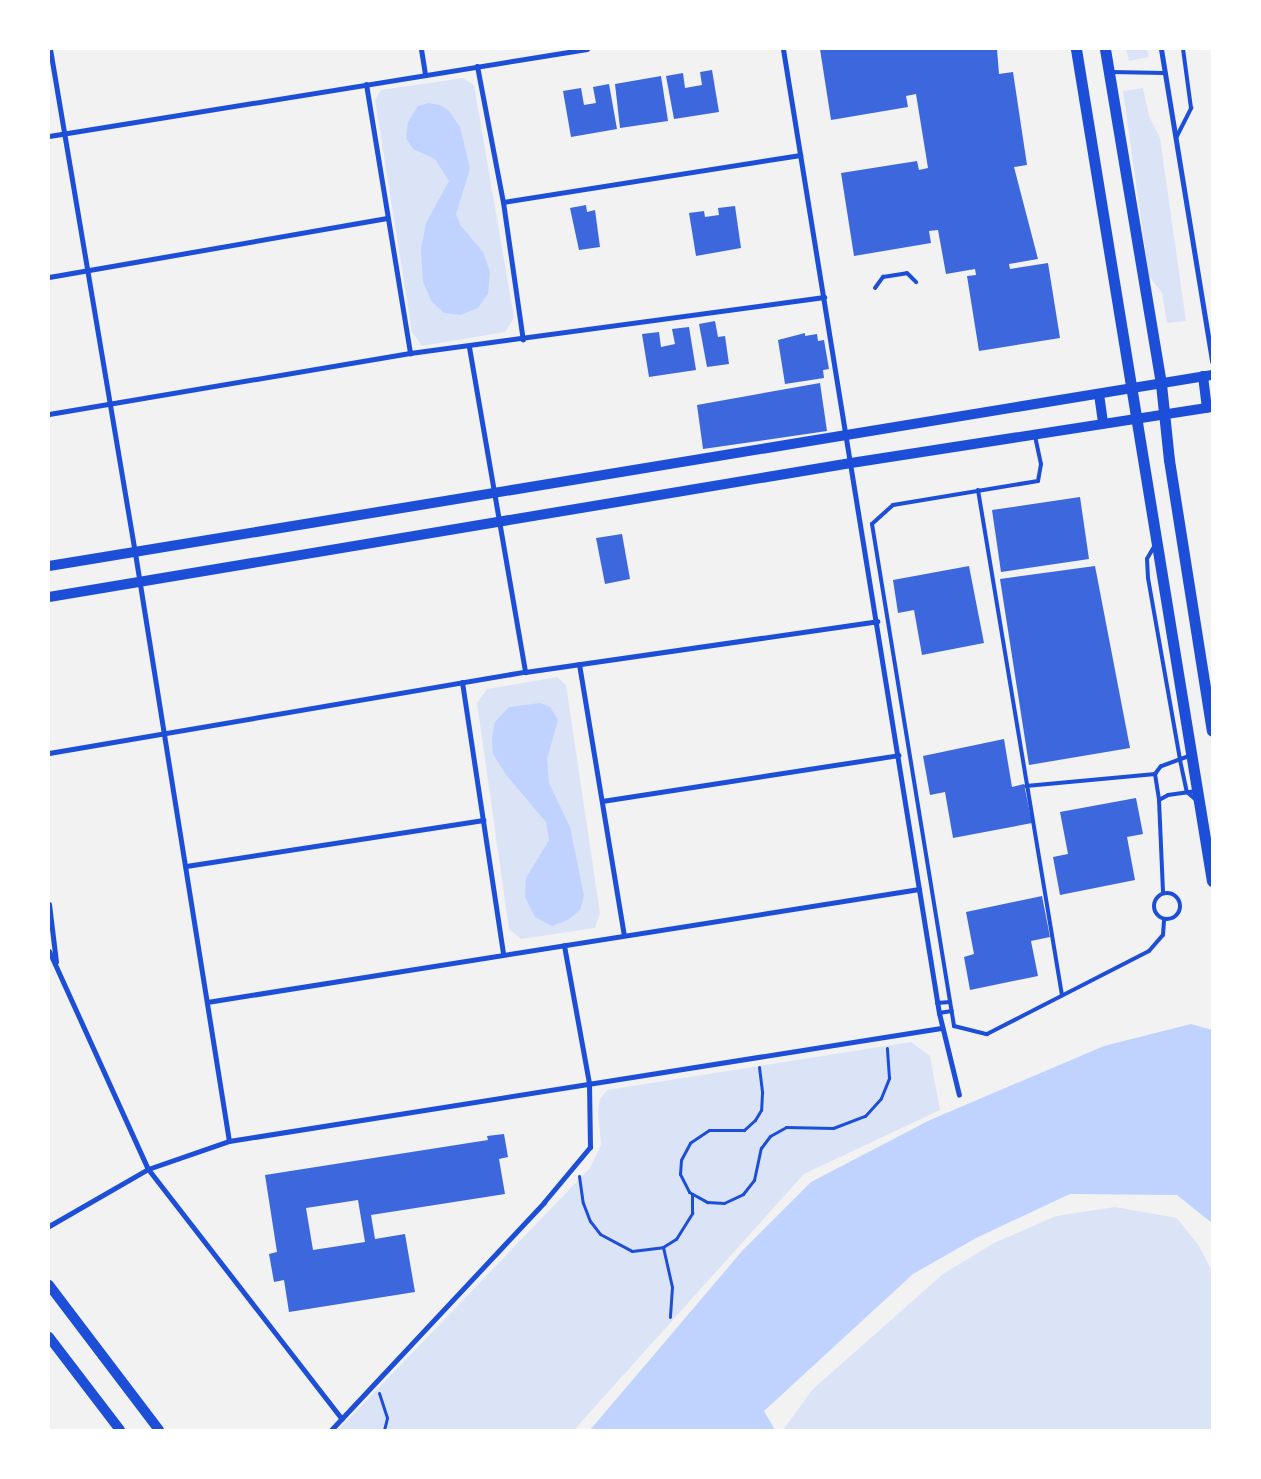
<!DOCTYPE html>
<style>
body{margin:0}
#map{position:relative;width:1261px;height:1479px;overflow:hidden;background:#f2f2f2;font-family:Ubuntu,sans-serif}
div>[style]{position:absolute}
.green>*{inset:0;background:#dbe4f7}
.water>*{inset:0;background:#bfd3fe}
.building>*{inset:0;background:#3d67dc}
.path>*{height:3px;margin:-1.5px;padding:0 1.5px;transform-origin:1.5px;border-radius:1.5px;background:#1d4ed8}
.service>*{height:4px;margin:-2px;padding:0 2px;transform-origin:2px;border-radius:2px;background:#1d4ed8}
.service>.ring{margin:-2px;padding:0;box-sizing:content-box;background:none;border:4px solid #1d4ed8;border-radius:50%}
.minor>*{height:5px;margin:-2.5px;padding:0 2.5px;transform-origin:2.5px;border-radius:2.5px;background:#1d4ed8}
.secondary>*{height:10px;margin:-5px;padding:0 5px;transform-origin:5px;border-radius:5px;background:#1d4ed8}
.primary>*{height:11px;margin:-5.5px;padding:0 5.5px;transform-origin:5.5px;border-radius:5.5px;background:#1d4ed8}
span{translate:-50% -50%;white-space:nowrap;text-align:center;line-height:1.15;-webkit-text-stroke:4.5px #fff;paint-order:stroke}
.frame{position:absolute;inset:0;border:50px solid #fff;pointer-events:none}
</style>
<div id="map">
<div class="green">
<i style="clip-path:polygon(1126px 49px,1147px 49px,1149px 57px,1129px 61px)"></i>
<i style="clip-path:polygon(463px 78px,474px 85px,514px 318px,505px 332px,422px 346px,412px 332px,375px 100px,381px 90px)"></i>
<i style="clip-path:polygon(1143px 88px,1149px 116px,1160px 138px,1186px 321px,1167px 323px,1162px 293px,1149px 276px,1123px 91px)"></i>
<i style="clip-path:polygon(557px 677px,566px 685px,600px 913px,595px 928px,521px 939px,509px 929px,477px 703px,487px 689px)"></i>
<i style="clip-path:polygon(911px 1042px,930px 1056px,940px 1110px,804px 1174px,574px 1430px,338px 1430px,590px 1168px,601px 1145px,598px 1109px,600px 1099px,607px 1090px)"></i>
<i style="clip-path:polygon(1115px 1207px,1177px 1218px,1199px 1246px,1212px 1271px,1212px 1430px,783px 1430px,813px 1389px,943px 1274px,994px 1243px,1056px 1216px)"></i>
</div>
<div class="water">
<i style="clip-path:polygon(428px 103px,440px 105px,449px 111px,460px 127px,470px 169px,456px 214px,461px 226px,483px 252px,490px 272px,488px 294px,478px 308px,461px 315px,444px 313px,432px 302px,423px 282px,421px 249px,426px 223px,449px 181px,435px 159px,413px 149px,406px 138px,408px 122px,418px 106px)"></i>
<i style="clip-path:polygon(540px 703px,550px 707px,558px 720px,547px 759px,549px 783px,570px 827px,584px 896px,580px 910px,568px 920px,552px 926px,535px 917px,525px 897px,526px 878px,549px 840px,546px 822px,507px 776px,493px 754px,492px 738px,495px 722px,509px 707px)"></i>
<i style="clip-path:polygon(1191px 1024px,1212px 1030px,1212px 1223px,1177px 1195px,1070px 1194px,976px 1238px,913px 1274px,764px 1411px,775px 1430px,590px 1430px,743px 1250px,811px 1182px,930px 1120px,1104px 1046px)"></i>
</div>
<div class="building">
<i style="clip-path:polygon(820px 49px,997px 49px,999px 74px,1013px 72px,1027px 165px,1014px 167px,1038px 259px,1009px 264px,1010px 269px,1048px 263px,1060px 338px,979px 351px,967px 276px,976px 275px,975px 269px,946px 274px,938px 230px,929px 231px,931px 243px,854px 256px,841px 173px,917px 161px,919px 170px,928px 168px,916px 94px,906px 96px,908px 107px,831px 120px)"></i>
<i style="clip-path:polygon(712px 70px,719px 112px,674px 119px,666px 76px,683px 73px,685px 88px,702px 85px,700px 72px)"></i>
<i style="clip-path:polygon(661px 76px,668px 121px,620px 128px,615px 84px)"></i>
<i style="clip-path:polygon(609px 84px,617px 129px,571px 137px,563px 91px,581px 88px,584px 105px,596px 103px,593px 87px)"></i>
<i style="clip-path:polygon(586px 205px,587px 212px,595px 210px,600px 247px,579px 250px,570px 208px)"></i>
<i style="clip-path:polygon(735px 206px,741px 248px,696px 256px,689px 213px,704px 211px,705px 217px,719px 215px,718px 208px)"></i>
<i style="clip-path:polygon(715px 321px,718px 337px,725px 336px,729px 364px,707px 367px,699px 324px)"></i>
<i style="clip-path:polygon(689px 327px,696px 370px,649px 377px,642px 334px,659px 332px,661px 347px,675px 344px,672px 329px)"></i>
<i style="clip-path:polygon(805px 333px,805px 336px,817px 334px,818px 341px,824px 340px,829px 369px,823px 370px,824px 378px,785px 384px,778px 340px)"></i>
<i style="clip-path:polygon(820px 383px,827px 431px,703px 449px,697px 405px)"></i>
<i style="clip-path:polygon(1080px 497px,1089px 559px,1001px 572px,992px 510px)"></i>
<i style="clip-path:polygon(622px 534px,630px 579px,605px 584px,596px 538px)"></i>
<i style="clip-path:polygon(969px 566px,984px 643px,922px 655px,914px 610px,898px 613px,893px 580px)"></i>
<i style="clip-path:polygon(1095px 566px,1130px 748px,1029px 765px,1000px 579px)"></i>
<i style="clip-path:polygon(1004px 739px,1012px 787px,1024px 784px,1032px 823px,953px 838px,945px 792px,930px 795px,923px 756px)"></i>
<i style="clip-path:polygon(1136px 798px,1143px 834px,1127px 837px,1135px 880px,1060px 895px,1053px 857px,1068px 854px,1060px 812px)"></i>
<i style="clip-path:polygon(1042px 896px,1050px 937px,1031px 941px,1038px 976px,970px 990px,964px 957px,974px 954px,966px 912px)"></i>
<i style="clip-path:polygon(evenodd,504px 1134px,508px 1157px,499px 1159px,505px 1194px,371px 1215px,375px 1239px,405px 1234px,415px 1292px,289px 1312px,284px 1280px,274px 1282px,269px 1254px,277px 1252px,265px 1175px,488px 1140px,487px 1136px,504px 1134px,358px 1200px,365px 1242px,313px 1250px,306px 1208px,358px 1200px)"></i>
</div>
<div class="path">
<i style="left:759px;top:1067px;width:26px;rotate:83deg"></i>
<i style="left:762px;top:1093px;width:17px;rotate:93deg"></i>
<i style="left:761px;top:1110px;width:12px;rotate:121deg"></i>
<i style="left:755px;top:1120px;width:15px;rotate:138deg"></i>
<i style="left:744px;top:1130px;width:35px;rotate:180deg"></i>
<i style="left:709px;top:1130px;width:23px;rotate:146deg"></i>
<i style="left:690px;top:1143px;width:19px;rotate:118deg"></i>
<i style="left:681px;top:1160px;width:14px;rotate:94deg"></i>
<i style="left:680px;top:1174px;width:20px;rotate:63deg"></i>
<i style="left:689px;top:1192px;width:21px;rotate:29deg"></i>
<i style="left:707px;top:1202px;width:17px;rotate:3deg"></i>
<i style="left:724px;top:1203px;width:21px;rotate:-25deg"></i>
<i style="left:743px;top:1194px;width:18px;rotate:-52deg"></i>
<i style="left:754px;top:1180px;width:33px;rotate:-78deg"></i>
<i style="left:761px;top:1148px;width:15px;rotate:-53deg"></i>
<i style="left:770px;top:1136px;width:18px;rotate:-29deg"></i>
<i style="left:786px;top:1127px;width:47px;rotate:1.2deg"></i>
<i style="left:833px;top:1128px;width:34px;rotate:-21deg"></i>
<i style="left:865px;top:1116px;width:24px;rotate:-48deg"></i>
<i style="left:881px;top:1098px;width:22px;rotate:-68deg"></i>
<i style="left:889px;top:1078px;width:30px;rotate:-94deg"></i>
<i style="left:579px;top:1176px;width:27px;rotate:82deg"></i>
<i style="left:583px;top:1203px;width:19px;rotate:69deg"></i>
<i style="left:590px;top:1221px;width:16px;rotate:52deg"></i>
<i style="left:600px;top:1234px;width:36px;rotate:28deg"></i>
<i style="left:632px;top:1251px;width:31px;rotate:-7deg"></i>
<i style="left:663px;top:1247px;width:15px;rotate:-32deg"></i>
<i style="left:676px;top:1239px;width:31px;rotate:-58deg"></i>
<i style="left:692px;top:1213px;width:19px;rotate:-90deg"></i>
<i style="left:663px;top:1247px;width:41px;rotate:77.3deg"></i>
<i style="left:672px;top:1287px;width:30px;rotate:94deg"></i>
<i style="left:379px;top:1393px;width:26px;rotate:72deg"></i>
<i style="left:387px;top:1418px;width:12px;rotate:104deg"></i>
</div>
<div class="service">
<i style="left:1111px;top:72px;width:53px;rotate:1.1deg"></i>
<i style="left:1176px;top:138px;width:34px;rotate:-63deg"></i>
<i style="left:1191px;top:108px;width:60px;rotate:-97.7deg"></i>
<i style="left:875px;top:288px;width:14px;rotate:-54deg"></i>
<i style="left:883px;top:277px;width:24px;rotate:-9deg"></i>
<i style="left:907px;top:273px;width:13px;rotate:45deg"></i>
<i style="left:1035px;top:436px;width:29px;rotate:78deg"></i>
<i style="left:1041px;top:464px;width:17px;rotate:100deg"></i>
<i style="left:1038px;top:481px;width:147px;rotate:170.6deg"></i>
<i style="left:893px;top:505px;width:28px;rotate:138deg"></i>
<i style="left:872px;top:524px;width:509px;rotate:80.72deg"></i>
<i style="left:954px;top:1026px;width:34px;rotate:14deg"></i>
<i style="left:987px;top:1034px;width:182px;rotate:-27.1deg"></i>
<i style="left:1149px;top:951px;width:21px;rotate:-49deg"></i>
<i style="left:1163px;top:935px;width:16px;rotate:-86deg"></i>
<i style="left:978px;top:490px;width:512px;rotate:80.56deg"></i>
<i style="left:1155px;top:545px;width:16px;rotate:120deg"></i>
<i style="left:1147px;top:559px;width:19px;rotate:87deg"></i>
<i style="left:1148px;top:578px;width:185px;rotate:80deg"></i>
<i style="left:1180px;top:760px;width:33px;rotate:78deg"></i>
<i style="left:1187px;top:792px;width:11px;rotate:41deg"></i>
<i style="left:1189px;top:756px;width:30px;rotate:160deg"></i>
<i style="left:1161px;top:766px;width:10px;rotate:127deg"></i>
<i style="left:1155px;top:774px;width:26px;rotate:81deg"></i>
<i style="left:1159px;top:800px;width:10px;rotate:-29deg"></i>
<i style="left:1168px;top:795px;width:29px;rotate:-8deg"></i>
<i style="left:1026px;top:786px;width:130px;rotate:-5.3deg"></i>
<i style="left:1159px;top:800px;width:93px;rotate:87.5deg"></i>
<i class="ring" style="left:1154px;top:893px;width:22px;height:22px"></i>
<i style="left:937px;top:1003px;width:13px;rotate:-4deg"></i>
<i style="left:939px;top:1013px;width:13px;rotate:-9deg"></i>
</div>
<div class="minor">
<i style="left:50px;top:49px;width:511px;rotate:80.43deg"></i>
<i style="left:135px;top:553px;width:595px;rotate:80.92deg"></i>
<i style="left:421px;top:49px;width:26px;rotate:81deg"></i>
<i style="left:783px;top:49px;width:977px;rotate:80.81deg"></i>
<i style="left:939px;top:1013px;width:84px;rotate:76.3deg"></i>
<i style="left:1161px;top:49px;width:317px;rotate:80.7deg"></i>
<i style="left:477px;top:66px;width:138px;rotate:79.2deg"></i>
<i style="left:503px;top:202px;width:139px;rotate:81.8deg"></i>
<i style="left:366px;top:84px;width:273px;rotate:80.7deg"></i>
<i style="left:49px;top:136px;width:545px;rotate:-9.19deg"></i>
<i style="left:503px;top:202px;width:301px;rotate:-9deg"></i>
<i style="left:49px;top:277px;width:343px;rotate:-9.9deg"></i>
<i style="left:469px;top:347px;width:330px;rotate:80.2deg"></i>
<i style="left:49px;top:414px;width:366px;rotate:-9.6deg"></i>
<i style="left:410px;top:353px;width:418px;rotate:-7.7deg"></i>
<i style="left:579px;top:664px;width:275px;rotate:80.6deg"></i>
<i style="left:462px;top:682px;width:275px;rotate:81.4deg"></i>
<i style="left:49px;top:753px;width:483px;rotate:-9.7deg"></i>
<i style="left:525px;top:672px;width:356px;rotate:-8.2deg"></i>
<i style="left:602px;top:801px;width:300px;rotate:-8.8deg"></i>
<i style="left:186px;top:866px;width:301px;rotate:-8.8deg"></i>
<i style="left:49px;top:904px;width:58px;rotate:83.1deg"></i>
<i style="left:49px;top:951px;width:239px;rotate:65.6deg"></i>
<i style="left:148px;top:1169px;width:316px;rotate:52.2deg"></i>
<i style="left:207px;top:1002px;width:721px;rotate:-9.02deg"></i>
<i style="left:49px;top:1226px;width:114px;rotate:-29.9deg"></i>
<i style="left:148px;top:1169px;width:86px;rotate:-19.1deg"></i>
<i style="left:229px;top:1141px;width:721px;rotate:-9.02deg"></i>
<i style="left:331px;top:1430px;width:312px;rotate:-46.9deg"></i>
<i style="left:544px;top:1202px;width:72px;rotate:-50.1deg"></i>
<i style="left:590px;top:1147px;width:64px;rotate:-90.9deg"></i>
<i style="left:589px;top:1083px;width:140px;rotate:-100.3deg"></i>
</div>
<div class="secondary">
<i style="left:1203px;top:376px;width:32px;rotate:83deg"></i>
<i style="left:1099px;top:394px;width:30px;rotate:82deg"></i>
<i style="left:49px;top:566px;width:1179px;rotate:-9.33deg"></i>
<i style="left:49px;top:597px;width:813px;rotate:-9.49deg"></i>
<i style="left:851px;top:463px;width:365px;rotate:-8.8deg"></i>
<i style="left:49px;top:1285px;width:182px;rotate:52.8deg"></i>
<i style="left:49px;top:1337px;width:117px;rotate:52.6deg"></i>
</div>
<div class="primary">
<i style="left:1076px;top:49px;width:843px;rotate:80.72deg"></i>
<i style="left:1105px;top:49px;width:340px;rotate:80.5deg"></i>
<i style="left:1161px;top:384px;width:76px;rotate:84deg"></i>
<i style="left:1169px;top:460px;width:274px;rotate:81deg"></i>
</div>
<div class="frame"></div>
</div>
